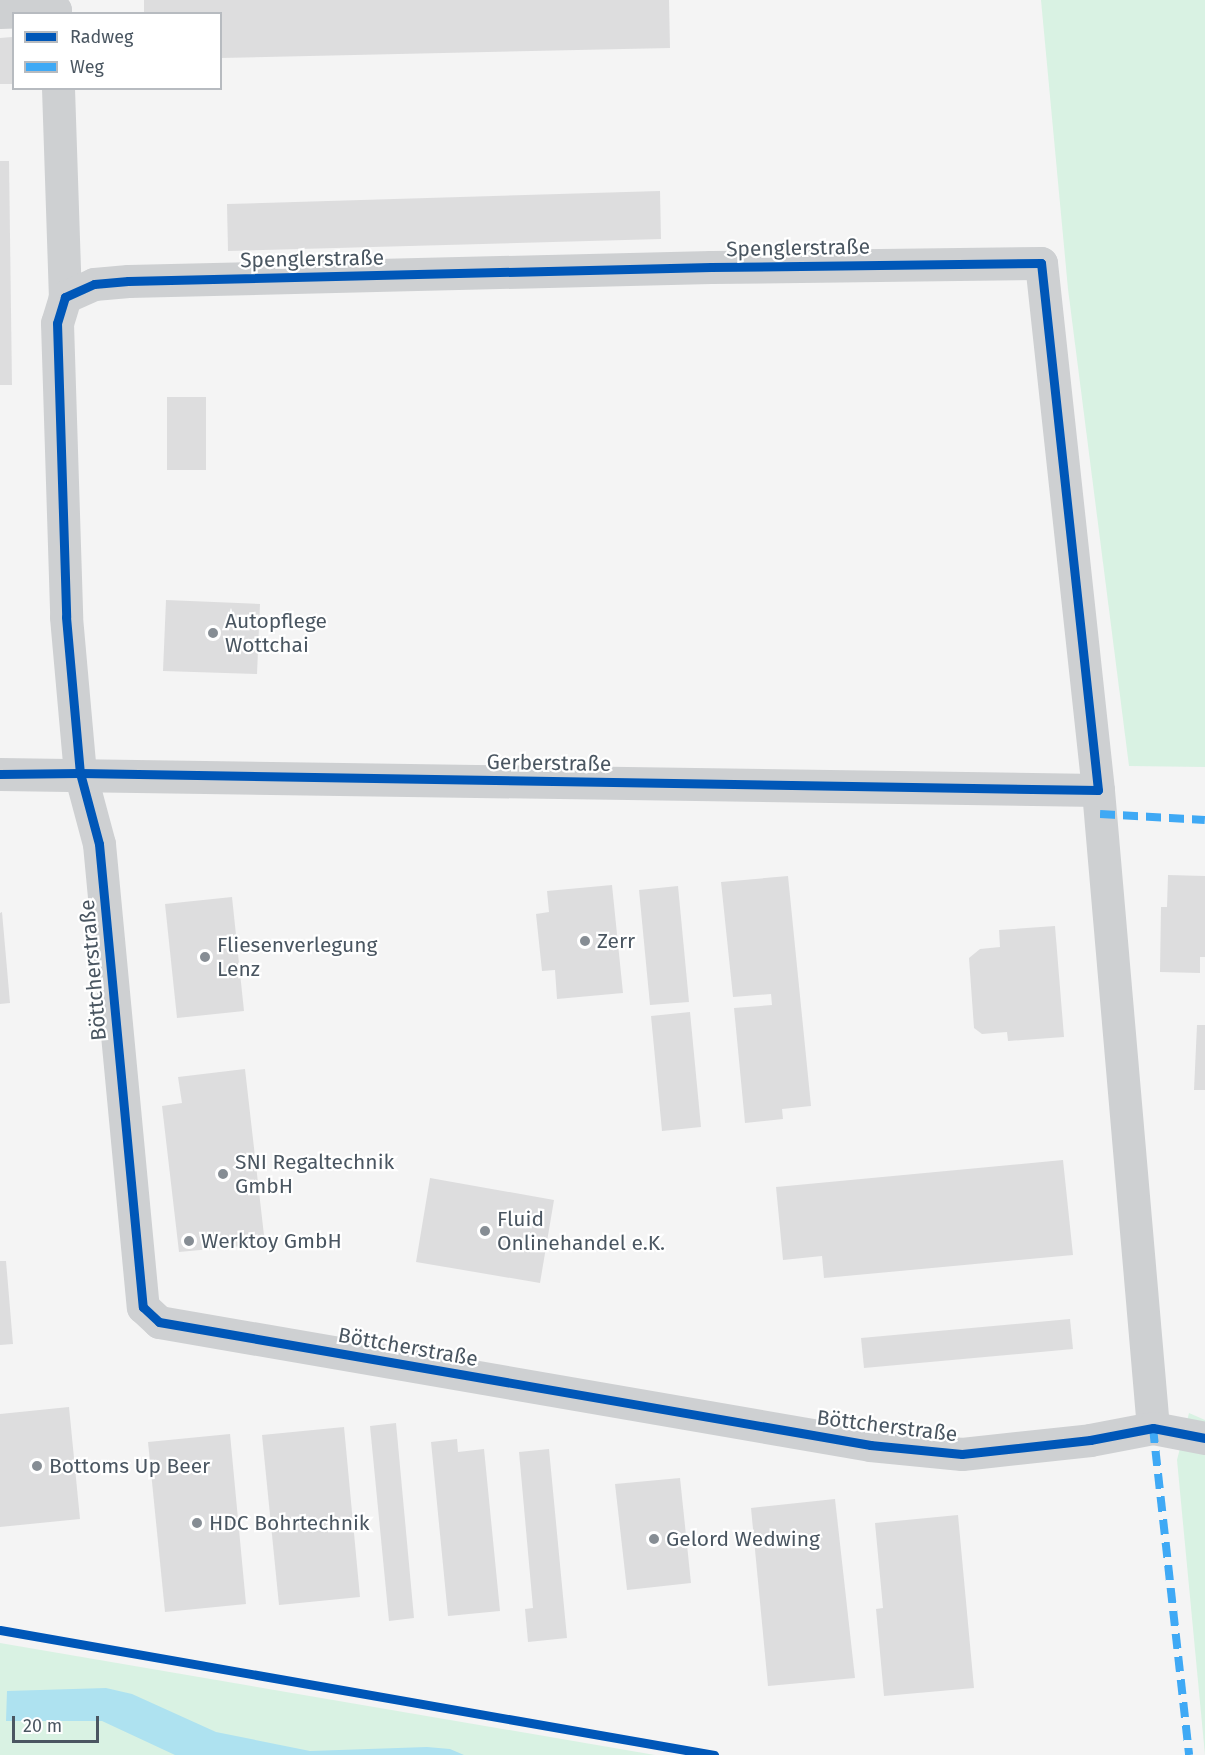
<!DOCTYPE html>
<meta charset="utf-8">
<style>
body{margin:0}
#map{position:relative;width:1205px;height:1755px;overflow:hidden;background:#f4f4f4;font-family:"Fira Sans",sans-serif}
div>[style]{position:absolute}
.green>*{inset:0;background:#d9f2e3}
.water>*{inset:0;background:#aee2f0}
.building>*{inset:0;background:#ddddde}
.minor>*{height:33px;margin:-16.5px;padding:0 16.5px;transform-origin:16.5px;border-radius:16.5px;background:#ced0d2}
.quiet>*{height:8px;margin-top:-4px;transform-origin:0;background:repeating-linear-gradient(90deg,#3fa9f5 0 15px,transparent 0 23px)}
.cycleway>*{height:9px;margin:-4.5px;padding:0 4.5px;transform-origin:4.5px;border-radius:4.5px;background:#0057b8}
.dots>*{width:16px;height:16px;translate:-50% -50%;box-sizing:border-box;border:3px solid #fff;border-radius:50%}
span{translate:-50% -50%;white-space:nowrap;text-align:center;line-height:1.15;-webkit-text-stroke:4.5px #fff;paint-order:stroke}
.street-label{font-size:21px;color:#4a5661}
.poi-label{font-size:21px;color:#4a5661}
.left{translate:0 -50%;text-align:left}
.legend{position:absolute;left:12px;top:12px;width:210px;height:78px;box-sizing:border-box;background:#fff;border:2px solid #b7bbc0;margin:0;padding:8px 10px;list-style:none;font-size:18px;color:#4a5661}
.legend li{display:flex;align-items:center;gap:12px;height:30px}
.legend b{width:30px;border:2px solid #b7bbc0}
.scale{position:absolute;left:12px;top:1716px;width:87px;height:27px;box-sizing:border-box;border:3px solid #4a5661;border-top:0;padding-left:8px;font-size:18px;line-height:21px;white-space:nowrap;color:#4a5661;-webkit-text-stroke:4px #fff;paint-order:stroke}
</style>
<div id="map">
<div class="green">
<i style="clip-path:polygon(1041px 0,1205px 0,1205px 767px,1129px 766px,1068px 289px)"></i>
<i style="clip-path:polygon(1189px 1413px,1205px 1420px,1205px 1755px,1177px 1460px)"></i>
<i style="clip-path:polygon(0 1643px,655px 1755px,0 1755px)"></i>
</div>
<div class="water">
<i style="clip-path:polygon(106px 1688px,132px 1694px,216px 1732px,310px 1751px,427px 1747px,450px 1749px,464px 1755px,175px 1755px,102px 1721px,6px 1721px,7px 1691px)"></i>
</div>
<div class="building">
<i style="clip-path:polygon(144px 0,669px 0,670px 48px,220px 58px,220px 14px,144px 14px)"></i>
<i style="clip-path:polygon(12px 37px,14px 84px,0 84px,0 38px)"></i>
<i style="clip-path:polygon(0 161px,9px 161px,12px 385px,0 385px)"></i>
<i style="clip-path:polygon(660px 191px,661px 239px,228px 251px,227px 204px)"></i>
<i style="clip-path:polygon(167px 397px,206px 397px,206px 470px,167px 470px)"></i>
<i style="clip-path:polygon(166px 600px,260px 604px,257px 674px,163px 671px)"></i>
<i style="clip-path:polygon(1168px 875px,1205px 876px,1205px 957px,1200px 957px,1200px 973px,1160px 972px,1161px 907px,1167px 907px)"></i>
<i style="clip-path:polygon(788px 876px,811px 1106px,782px 1109px,783px 1119px,745px 1123px,734px 1008px,772px 1005px,771px 994px,733px 997px,721px 882px)"></i>
<i style="clip-path:polygon(612px 885px,623px 993px,557px 999px,555px 970px,542px 971px,536px 914px,549px 912px,547px 891px)"></i>
<i style="clip-path:polygon(678px 886px,689px 1002px,650px 1005px,639px 890px)"></i>
<i style="clip-path:polygon(232px 897px,244px 1011px,177px 1018px,165px 904px)"></i>
<i style="clip-path:polygon(2px 912px,10px 1003px,0 1004px,0 913px)"></i>
<i style="clip-path:polygon(1055px 926px,1064px 1037px,1008px 1041px,1007px 1032px,982px 1034px,974px 1028px,969px 958px,980px 949px,1000px 947px,999px 930px)"></i>
<i style="clip-path:polygon(690px 1012px,701px 1127px,662px 1131px,651px 1016px)"></i>
<i style="clip-path:polygon(1197px 1025px,1205px 1025px,1205px 1090px,1194px 1090px)"></i>
<i style="clip-path:polygon(245px 1069px,265px 1244px,179px 1252px,162px 1106px,182px 1103px,178px 1077px)"></i>
<i style="clip-path:polygon(1063px 1160px,1073px 1255px,824px 1278px,822px 1256px,783px 1260px,776px 1187px)"></i>
<i style="clip-path:polygon(430px 1178px,554px 1200px,540px 1283px,416px 1262px)"></i>
<i style="clip-path:polygon(0 1261px,6px 1261px,13px 1344px,0 1345px)"></i>
<i style="clip-path:polygon(1070px 1319px,1073px 1349px,864px 1368px,861px 1338px)"></i>
<i style="clip-path:polygon(69px 1407px,80px 1519px,0 1527px,0 1414px)"></i>
<i style="clip-path:polygon(396px 1423px,414px 1618px,389px 1621px,370px 1426px)"></i>
<i style="clip-path:polygon(344px 1427px,360px 1597px,279px 1605px,262px 1435px)"></i>
<i style="clip-path:polygon(230px 1434px,246px 1604px,165px 1612px,148px 1442px)"></i>
<i style="clip-path:polygon(457px 1439px,458px 1452px,484px 1449px,500px 1611px,448px 1616px,431px 1442px)"></i>
<i style="clip-path:polygon(549px 1449px,567px 1638px,528px 1642px,525px 1609px,533px 1608px,519px 1452px)"></i>
<i style="clip-path:polygon(680px 1478px,691px 1583px,627px 1590px,615px 1484px)"></i>
<i style="clip-path:polygon(835px 1499px,855px 1678px,768px 1686px,751px 1508px)"></i>
<i style="clip-path:polygon(958px 1515px,974px 1688px,884px 1696px,876px 1609px,883px 1608px,875px 1523px)"></i>
</div>
<div class="minor">
<i style="left:0;top:12px;width:55px;rotate:-2.1deg"></i>
<i style="left:55px;top:10px;width:4px;rotate:90deg"></i>
<i style="left:58px;top:88px;width:209px;rotate:88.1deg"></i>
<i style="left:0;top:774px;width:1098px;rotate:0.83deg"></i>
<i style="left:1153px;top:1428px;width:640px;rotate:-94.93deg"></i>
<i style="left:1098px;top:790px;width:530px;rotate:-96.17deg"></i>
<i style="left:1041px;top:263px;width:330px;rotate:179.3deg"></i>
<i style="left:711px;top:267px;width:583px;rotate:178.62deg"></i>
<i style="left:128px;top:281px;width:34px;rotate:175deg"></i>
<i style="left:94px;top:284px;width:32px;rotate:156deg"></i>
<i style="left:65px;top:297px;width:27px;rotate:107deg"></i>
<i style="left:57px;top:323px;width:294px;rotate:88.2deg"></i>
<i style="left:66px;top:617px;width:157px;rotate:84.9deg"></i>
<i style="left:80px;top:773px;width:73px;rotate:75deg"></i>
<i style="left:99px;top:844px;width:465px;rotate:84.6deg"></i>
<i style="left:143px;top:1307px;width:22px;rotate:43deg"></i>
<i style="left:159px;top:1322px;width:722px;rotate:9.81deg"></i>
<i style="left:870px;top:1445px;width:92px;rotate:5.6deg"></i>
<i style="left:962px;top:1454px;width:129px;rotate:-6.2deg"></i>
<i style="left:1090px;top:1440px;width:64px;rotate:-10.8deg"></i>
<i style="left:1153px;top:1428px;width:53px;rotate:10.9deg"></i>
</div>
<div class="quiet">
<i style="left:1100px;top:814px;width:105px;rotate:3.3deg"></i>
<i style="left:1153px;top:1428px;width:329px;rotate:83.7deg"></i>
</div>
<div class="cycleway">
<i style="left:0;top:774px;width:80px;rotate:-0.7deg"></i>
<i style="left:80px;top:773px;width:1018px;rotate:0.96deg"></i>
<i style="left:1098px;top:790px;width:530px;rotate:-96.17deg"></i>
<i style="left:1041px;top:263px;width:330px;rotate:179.3deg"></i>
<i style="left:711px;top:267px;width:583px;rotate:178.62deg"></i>
<i style="left:128px;top:281px;width:34px;rotate:175deg"></i>
<i style="left:94px;top:284px;width:32px;rotate:156deg"></i>
<i style="left:65px;top:297px;width:27px;rotate:107deg"></i>
<i style="left:57px;top:323px;width:294px;rotate:88.2deg"></i>
<i style="left:66px;top:617px;width:157px;rotate:84.9deg"></i>
<i style="left:80px;top:773px;width:73px;rotate:75deg"></i>
<i style="left:99px;top:844px;width:465px;rotate:84.6deg"></i>
<i style="left:143px;top:1307px;width:22px;rotate:43deg"></i>
<i style="left:159px;top:1322px;width:722px;rotate:9.81deg"></i>
<i style="left:870px;top:1445px;width:92px;rotate:5.6deg"></i>
<i style="left:962px;top:1454px;width:129px;rotate:-6.2deg"></i>
<i style="left:1090px;top:1440px;width:64px;rotate:-10.8deg"></i>
<i style="left:1153px;top:1428px;width:53px;rotate:10.9deg"></i>
<i style="left:0;top:1630px;width:725px;rotate:9.93deg"></i>
</div>
<div class="dots">
<i style="left:213px;top:633px;background:#868d94"></i>
<i style="left:585px;top:941px;background:#868d94"></i>
<i style="left:205px;top:957px;background:#868d94"></i>
<i style="left:223px;top:1174px;background:#868d94"></i>
<i style="left:485px;top:1231px;background:#868d94"></i>
<i style="left:189px;top:1241px;background:#868d94"></i>
<i style="left:37px;top:1466px;background:#868d94"></i>
<i style="left:197px;top:1523px;background:#868d94"></i>
<i style="left:654px;top:1539px;background:#868d94"></i>
</div>
<div class="street-label">
<span style="left:798px;top:248px;rotate:-1deg">Spenglerstraße</span>
<span style="left:312px;top:259px;rotate:-1deg">Spenglerstraße</span>
<span style="left:549px;top:763px;rotate:1deg">Gerberstraße</span>
<span style="left:93px;top:970px;rotate:-95deg">Böttcherstraße</span>
<span style="left:408px;top:1347px;rotate:10deg">Böttcherstraße</span>
<span style="left:887px;top:1426px;rotate:7deg">Böttcherstraße</span>
</div>
<div class="poi-label">
<span class="left" style="left:225px;top:633px">Autopflege<br>Wottchai</span>
<span class="left" style="left:597px;top:941px">Zerr</span>
<span class="left" style="left:217px;top:957px">Fliesenverlegung<br>Lenz</span>
<span class="left" style="left:235px;top:1174px">SNI Regaltechnik<br>GmbH</span>
<span class="left" style="left:497px;top:1231px">Fluid<br>Onlinehandel e.K.</span>
<span class="left" style="left:201px;top:1241px">Werktoy GmbH</span>
<span class="left" style="left:49px;top:1466px">Bottoms Up Beer</span>
<span class="left" style="left:209px;top:1523px">HDC Bohrtechnik</span>
<span class="left" style="left:666px;top:1539px">Gelord Wedwing</span>
</div>
<ul class="legend">
<li><b style="height:8px;background:#0057b8"></b>Radweg</li>
<li><b style="height:8px;background:#3fa9f5"></b>Weg</li>
</ul>
<div class="scale">20 m</div>
</div>
